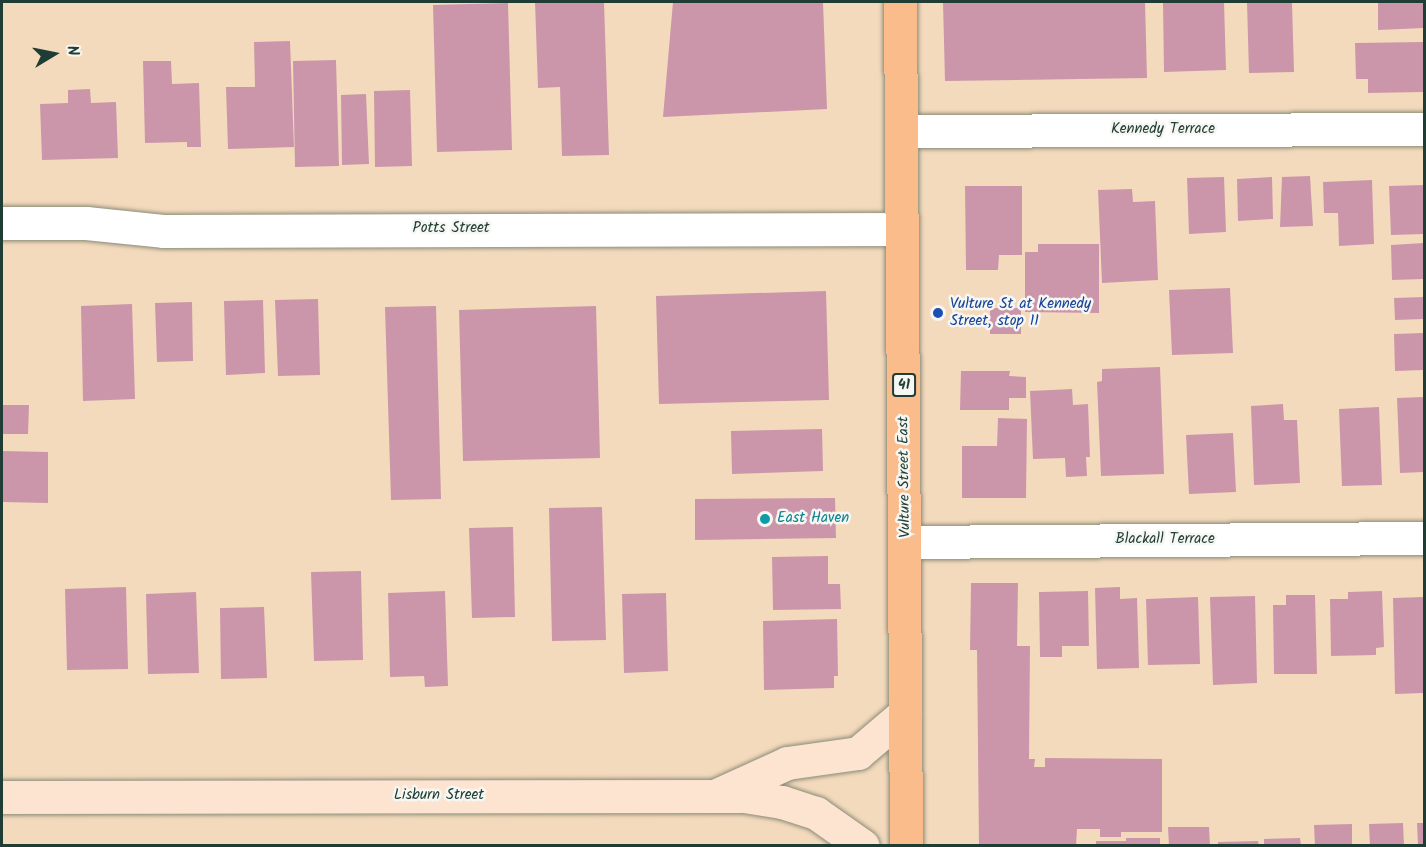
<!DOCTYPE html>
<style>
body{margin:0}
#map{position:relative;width:1426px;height:847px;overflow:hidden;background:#f4dabd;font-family:Kalam,sans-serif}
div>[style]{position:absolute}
.building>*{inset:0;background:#cb96aa}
.roads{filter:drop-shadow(0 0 2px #8a8c78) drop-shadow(0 0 2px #8a8c78)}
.street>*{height:33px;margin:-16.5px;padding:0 16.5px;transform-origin:16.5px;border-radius:16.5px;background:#fff}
.secondary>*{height:33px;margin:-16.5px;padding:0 16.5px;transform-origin:16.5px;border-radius:16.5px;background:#fde4d1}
.primary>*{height:33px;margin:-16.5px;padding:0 16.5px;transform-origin:16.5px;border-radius:16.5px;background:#fabc8b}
.dots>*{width:16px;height:16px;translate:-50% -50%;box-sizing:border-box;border:3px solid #f6f6f2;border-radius:50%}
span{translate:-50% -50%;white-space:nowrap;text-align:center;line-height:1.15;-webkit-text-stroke:5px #f6f6f2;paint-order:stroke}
.shield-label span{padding:2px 4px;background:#f6f6f2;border:2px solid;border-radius:4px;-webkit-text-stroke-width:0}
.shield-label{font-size:14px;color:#1f3d34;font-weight:700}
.street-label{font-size:15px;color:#1f3d34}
.transit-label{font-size:15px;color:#164399}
.left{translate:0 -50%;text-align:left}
.culture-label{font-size:15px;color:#0d838f}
.frame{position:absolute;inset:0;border:3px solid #1f3d34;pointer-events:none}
.north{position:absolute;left:24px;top:24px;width:60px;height:60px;-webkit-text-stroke:4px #f6f6f2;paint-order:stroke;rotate:80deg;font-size:16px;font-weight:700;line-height:24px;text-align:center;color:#1f3d34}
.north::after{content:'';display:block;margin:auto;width:21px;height:27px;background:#1f3d34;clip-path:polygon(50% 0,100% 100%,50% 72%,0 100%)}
</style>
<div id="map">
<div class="building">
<i style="clip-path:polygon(535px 2px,604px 2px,609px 155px,562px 156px,560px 87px,538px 88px)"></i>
<i style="clip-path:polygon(673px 2px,823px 2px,827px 109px,663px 117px)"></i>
<i style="clip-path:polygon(943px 2px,1145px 2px,1147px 78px,945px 81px)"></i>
<i style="clip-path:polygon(1163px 2px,1224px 2px,1226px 70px,1164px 72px)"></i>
<i style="clip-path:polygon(1247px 2px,1292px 2px,1294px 72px,1249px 73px)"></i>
<i style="clip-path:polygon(1378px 2px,1424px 2px,1424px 28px,1378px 30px)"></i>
<i style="clip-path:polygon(508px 3px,512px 150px,437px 152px,433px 5px)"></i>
<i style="clip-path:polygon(290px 41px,294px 147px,228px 149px,226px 87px,255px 87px,254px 42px)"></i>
<i style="clip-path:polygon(1424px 42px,1424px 92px,1368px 93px,1368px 79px,1356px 79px,1355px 43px)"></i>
<i style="clip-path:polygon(336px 60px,339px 166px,295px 167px,293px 61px)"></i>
<i style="clip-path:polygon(143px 61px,171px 61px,172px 84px,199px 83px,201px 147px,187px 147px,187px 142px,145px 143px)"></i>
<i style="clip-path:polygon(90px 89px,91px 103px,116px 102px,118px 158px,42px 160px,40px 104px,68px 103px,68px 90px)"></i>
<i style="clip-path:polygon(410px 90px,412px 166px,375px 167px,374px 91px)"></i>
<i style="clip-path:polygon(366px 94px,369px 164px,342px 165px,341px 95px)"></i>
<i style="clip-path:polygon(1310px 176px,1313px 226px,1280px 227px,1282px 177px)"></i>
<i style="clip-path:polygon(1224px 177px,1226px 232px,1189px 234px,1187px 178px)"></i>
<i style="clip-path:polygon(1272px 177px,1273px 219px,1238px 221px,1237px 179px)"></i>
<i style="clip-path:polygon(1372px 180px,1374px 244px,1339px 246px,1338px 213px,1324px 213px,1323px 182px)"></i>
<i style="clip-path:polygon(1424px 185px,1424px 234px,1391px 235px,1389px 186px)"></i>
<i style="clip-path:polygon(965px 186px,1022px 186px,1022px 255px,999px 255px,998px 270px,966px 270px)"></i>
<i style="clip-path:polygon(1132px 189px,1133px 202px,1155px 201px,1158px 280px,1102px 283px,1098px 190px)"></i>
<i style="clip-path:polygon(1424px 243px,1424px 279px,1392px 280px,1391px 245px)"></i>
<i style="clip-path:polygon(1038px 244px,1099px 244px,1099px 313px,1025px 312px,1025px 252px,1038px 252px)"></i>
<i style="clip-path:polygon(1230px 288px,1233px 353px,1172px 355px,1169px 290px)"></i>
<i style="clip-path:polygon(826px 291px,829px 400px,659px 404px,656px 296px)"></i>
<i style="clip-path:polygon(1424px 297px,1424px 319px,1395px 320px,1394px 298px)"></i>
<i style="clip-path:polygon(318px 299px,320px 375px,278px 376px,275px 300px)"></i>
<i style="clip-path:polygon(263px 300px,265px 373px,226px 375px,224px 301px)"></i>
<i style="clip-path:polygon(192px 302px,193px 361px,157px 362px,155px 303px)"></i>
<i style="clip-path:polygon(132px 304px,135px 399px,83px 401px,81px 306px)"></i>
<i style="clip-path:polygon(436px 306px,441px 499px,391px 500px,385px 307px)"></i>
<i style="clip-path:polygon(596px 306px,600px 458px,463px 461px,459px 310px)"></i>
<i style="clip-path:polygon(990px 308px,1021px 308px,1021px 334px,990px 334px)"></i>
<i style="clip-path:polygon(1424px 333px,1424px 370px,1395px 371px,1394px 334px)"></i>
<i style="clip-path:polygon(1160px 367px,1164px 474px,1101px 476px,1097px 382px,1102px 381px,1102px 369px)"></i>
<i style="clip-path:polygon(961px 371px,1010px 371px,1009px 376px,1026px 377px,1026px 398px,1009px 398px,1009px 410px,960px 410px)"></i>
<i style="clip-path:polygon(1072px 389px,1073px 405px,1088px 404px,1090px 457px,1086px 457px,1087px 476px,1066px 477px,1065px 458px,1033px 459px,1030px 391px)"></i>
<i style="clip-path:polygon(1424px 397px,1424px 472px,1400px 473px,1397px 398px)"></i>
<i style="clip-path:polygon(1283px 404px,1284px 420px,1297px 420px,1300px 483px,1254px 485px,1251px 406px)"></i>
<i style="clip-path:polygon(2px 405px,29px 405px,28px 434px,2px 434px)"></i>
<i style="clip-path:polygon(1379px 407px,1382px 485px,1342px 486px,1339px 409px)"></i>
<i style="clip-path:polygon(998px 418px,1027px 419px,1026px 498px,962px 498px,962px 446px,997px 446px)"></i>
<i style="clip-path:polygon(822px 429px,823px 471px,732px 474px,731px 431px)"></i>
<i style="clip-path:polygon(1233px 433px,1236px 492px,1189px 494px,1186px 435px)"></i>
<i style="clip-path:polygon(2px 451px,48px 452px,48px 503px,2px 502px)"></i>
<i style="clip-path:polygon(835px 498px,836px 538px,695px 540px,695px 499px)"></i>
<i style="clip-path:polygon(602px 507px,606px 640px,552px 641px,549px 508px)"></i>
<i style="clip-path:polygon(513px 527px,515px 617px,472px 618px,469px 528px)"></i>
<i style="clip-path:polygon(828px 556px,828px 584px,840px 584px,841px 609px,773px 610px,772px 557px)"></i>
<i style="clip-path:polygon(361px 571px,363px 660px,314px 661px,311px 572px)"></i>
<i style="clip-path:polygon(971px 583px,1018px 583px,1017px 646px,1030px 646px,1029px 759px,1035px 759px,1034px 767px,1045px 767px,1045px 758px,1162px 759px,1162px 832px,1121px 832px,1121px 837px,1100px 837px,1100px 829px,1077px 829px,1076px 846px,979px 846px,977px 650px,970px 650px)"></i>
<i style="clip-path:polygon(126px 587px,128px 669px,67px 670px,65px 589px)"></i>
<i style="clip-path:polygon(1120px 587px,1120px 599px,1137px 598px,1139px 668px,1097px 669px,1095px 588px)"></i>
<i style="clip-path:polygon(445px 591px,448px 686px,425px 687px,424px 676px,390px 677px,388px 593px)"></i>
<i style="clip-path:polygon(1088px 591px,1089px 646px,1062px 646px,1062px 657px,1040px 657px,1039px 592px)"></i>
<i style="clip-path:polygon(1382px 591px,1384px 647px,1376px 648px,1376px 655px,1331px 656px,1330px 599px,1348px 599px,1348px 592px)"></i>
<i style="clip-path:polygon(196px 592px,199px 673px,148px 674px,146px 594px)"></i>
<i style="clip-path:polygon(666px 593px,668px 671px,624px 673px,622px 594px)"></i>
<i style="clip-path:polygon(1286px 595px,1315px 595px,1317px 674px,1274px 674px,1273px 605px,1286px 605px)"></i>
<i style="clip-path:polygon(1255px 596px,1257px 683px,1213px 685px,1210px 597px)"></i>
<i style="clip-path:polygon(1198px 597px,1200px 664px,1148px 665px,1146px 599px)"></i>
<i style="clip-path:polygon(1424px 597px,1424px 693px,1395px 694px,1393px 598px)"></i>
<i style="clip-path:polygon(264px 607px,267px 678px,221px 679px,220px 608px)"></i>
<i style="clip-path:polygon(837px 619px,838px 676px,834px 676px,834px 688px,764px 690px,763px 621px)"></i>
<i style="clip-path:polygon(1403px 823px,1404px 846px,1370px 846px,1369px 824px)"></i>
<i style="clip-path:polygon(1417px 823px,1424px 823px,1424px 846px,1418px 846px)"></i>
<i style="clip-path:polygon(1352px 824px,1352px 846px,1315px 846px,1314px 825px)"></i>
<i style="clip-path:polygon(1168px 827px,1209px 827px,1210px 846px,1169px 846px)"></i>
<i style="clip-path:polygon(1126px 838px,1160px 838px,1160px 846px,1096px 846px,1096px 841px,1126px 841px)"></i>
<i style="clip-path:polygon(1300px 838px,1301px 846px,1264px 846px,1264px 839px)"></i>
<i style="clip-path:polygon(1258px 841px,1259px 846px,1218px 846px,1218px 842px)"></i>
</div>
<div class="roads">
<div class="street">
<i style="left:902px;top:131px;width:522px;rotate:-0.22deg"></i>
<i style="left:2px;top:223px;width:84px"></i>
<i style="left:86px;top:223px;width:77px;rotate:5.9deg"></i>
<i style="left:163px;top:231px;width:739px;rotate:-0.16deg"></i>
<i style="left:905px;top:542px;width:519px;rotate:-0.44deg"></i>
</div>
<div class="secondary">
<i style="left:719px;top:794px;width:75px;rotate:-24.5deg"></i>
<i style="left:787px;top:763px;width:72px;rotate:-8deg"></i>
<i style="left:858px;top:753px;width:62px;rotate:-40.4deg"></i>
<i style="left:2px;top:797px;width:742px;rotate:-0.08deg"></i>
<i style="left:744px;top:796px;width:38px;rotate:9deg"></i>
<i style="left:782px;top:802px;width:36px;rotate:18deg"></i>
<i style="left:816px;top:813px;width:57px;rotate:35.1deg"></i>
</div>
<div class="primary">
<i style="left:900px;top:2px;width:844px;rotate:89.59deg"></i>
</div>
</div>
<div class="dots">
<i style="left:938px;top:313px;background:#1a4fb4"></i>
<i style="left:765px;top:519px;background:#0f9aa8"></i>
</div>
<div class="shield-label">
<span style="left:904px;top:385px">41</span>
</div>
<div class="street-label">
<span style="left:1163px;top:130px">Kennedy Terrace</span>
<span style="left:451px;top:229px">Potts Street</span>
<span style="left:905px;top:477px;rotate:-91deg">Vulture Street East</span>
<span style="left:1165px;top:540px">Blackall Terrace</span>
<span style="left:439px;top:796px">Lisburn Street</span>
</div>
<div class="transit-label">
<span class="left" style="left:950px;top:313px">Vulture St at Kennedy<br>Street, stop 11</span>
</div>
<div class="culture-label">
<span class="left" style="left:777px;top:519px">East Haven</span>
</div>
<div class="frame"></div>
<div class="north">N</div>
</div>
